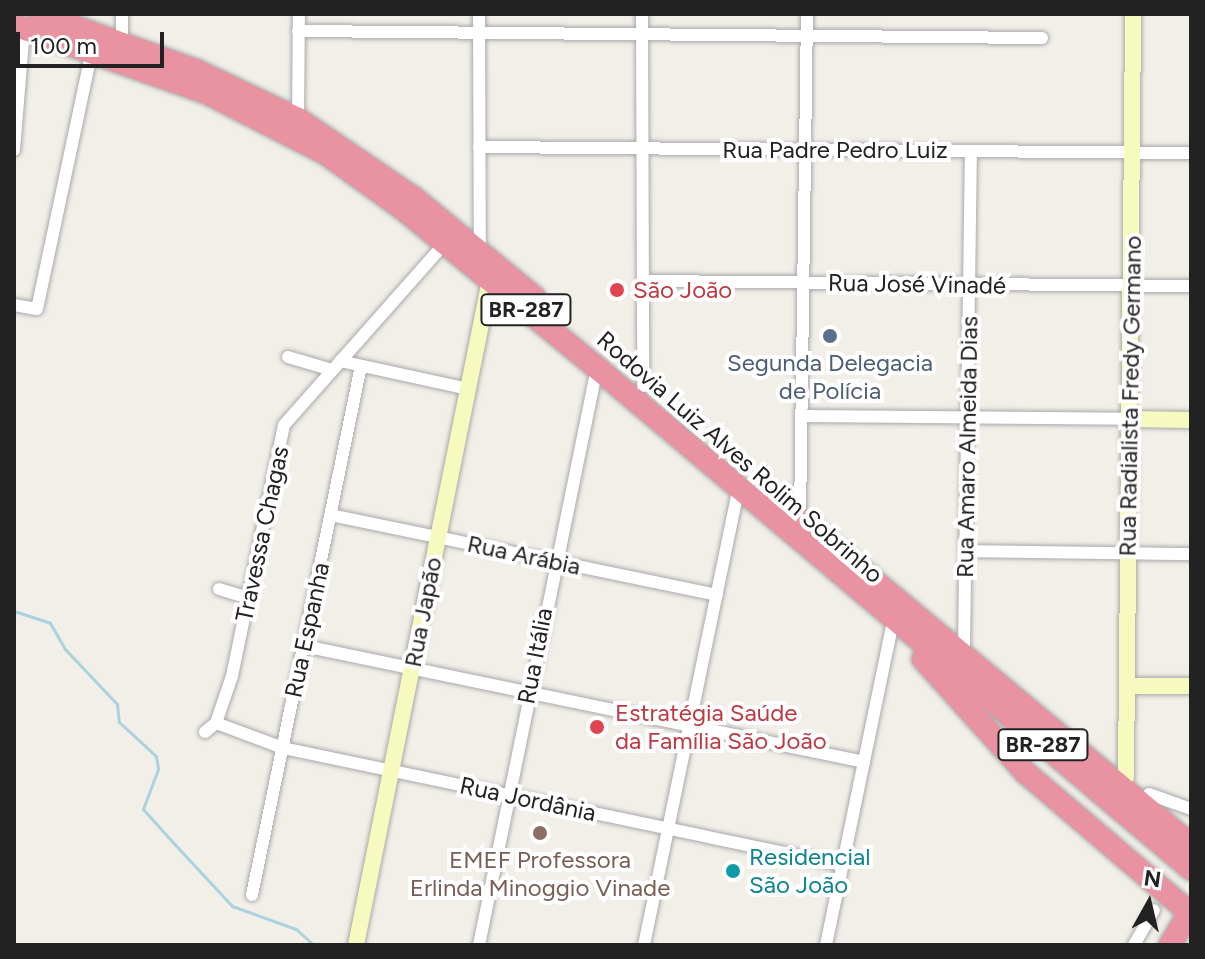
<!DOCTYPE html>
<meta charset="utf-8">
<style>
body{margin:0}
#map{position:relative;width:1205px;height:959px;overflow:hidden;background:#f2efe9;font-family:Figtree,sans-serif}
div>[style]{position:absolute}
.stream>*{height:3px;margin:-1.5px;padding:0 1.5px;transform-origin:1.5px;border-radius:1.5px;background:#aad3df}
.roads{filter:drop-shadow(0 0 2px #a9a9a9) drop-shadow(0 0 2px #a9a9a9)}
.street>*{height:12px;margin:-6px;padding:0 6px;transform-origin:6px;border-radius:6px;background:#fff}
.secondary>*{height:16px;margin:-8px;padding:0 8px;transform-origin:8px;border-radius:8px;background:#f7fabf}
.highway>*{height:22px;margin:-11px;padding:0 11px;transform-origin:11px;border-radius:11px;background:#e892a2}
.dots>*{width:22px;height:22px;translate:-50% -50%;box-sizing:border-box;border:4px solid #fff;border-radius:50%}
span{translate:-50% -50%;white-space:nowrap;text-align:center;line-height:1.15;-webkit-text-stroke:8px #fff;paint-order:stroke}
.shield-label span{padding:2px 6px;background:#fff;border:2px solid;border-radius:6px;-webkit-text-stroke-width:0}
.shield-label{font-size:22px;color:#222;font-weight:700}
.street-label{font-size:24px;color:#222}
.health-label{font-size:24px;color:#be3a42}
.left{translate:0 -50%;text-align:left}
.service-label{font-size:24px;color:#4e5e75}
.culture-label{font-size:24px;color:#0d838f}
.education-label{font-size:24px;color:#785e54}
.frame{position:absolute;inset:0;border:16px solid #222;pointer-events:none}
.north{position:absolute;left:1109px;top:863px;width:80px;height:80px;-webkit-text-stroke:6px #fff;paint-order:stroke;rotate:8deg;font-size:22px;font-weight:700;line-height:32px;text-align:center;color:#222}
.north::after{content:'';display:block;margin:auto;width:28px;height:36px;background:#222;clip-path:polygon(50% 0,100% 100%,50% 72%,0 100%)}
.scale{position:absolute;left:16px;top:32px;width:148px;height:36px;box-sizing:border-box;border:4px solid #222;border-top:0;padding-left:10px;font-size:24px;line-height:28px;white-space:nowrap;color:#222;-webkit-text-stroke:6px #fff;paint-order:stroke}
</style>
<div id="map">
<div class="stream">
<i style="left:14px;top:611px;width:38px;rotate:18deg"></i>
<i style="left:50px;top:623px;width:30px;rotate:60deg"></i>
<i style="left:65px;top:649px;width:76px;rotate:46.6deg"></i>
<i style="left:117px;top:704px;width:18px;rotate:84deg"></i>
<i style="left:119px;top:722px;width:50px;rotate:42.6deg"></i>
<i style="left:156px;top:756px;width:13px;rotate:81deg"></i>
<i style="left:158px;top:769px;width:43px;rotate:110.6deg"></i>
<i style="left:143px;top:809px;width:36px;rotate:48deg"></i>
<i style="left:167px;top:836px;width:96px;rotate:47.1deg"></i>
<i style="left:232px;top:906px;width:68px;rotate:19.8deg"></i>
<i style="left:296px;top:929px;width:24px;rotate:42deg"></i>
</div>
<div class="roads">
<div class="street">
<i style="left:479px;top:14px;width:238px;rotate:89.8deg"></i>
<i style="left:642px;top:14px;width:372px;rotate:89.8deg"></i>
<i style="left:298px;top:31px;width:744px;rotate:0.54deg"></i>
<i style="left:122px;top:42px;width:28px;rotate:-90deg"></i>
<i style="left:298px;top:119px;width:105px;rotate:-89.5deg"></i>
<i style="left:479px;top:147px;width:712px;rotate:0.48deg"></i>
<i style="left:14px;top:150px;width:122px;rotate:-85.3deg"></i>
<i style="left:643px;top:281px;width:548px;rotate:0.52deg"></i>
<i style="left:14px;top:305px;width:23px;rotate:10deg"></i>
<i style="left:37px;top:309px;width:264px;rotate:-78deg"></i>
<i style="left:288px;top:357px;width:46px;rotate:16.5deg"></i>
<i style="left:340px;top:361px;width:131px;rotate:12.3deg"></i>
<i style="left:803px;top:416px;width:327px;rotate:0.5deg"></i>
<i style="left:331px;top:515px;width:394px;rotate:11.7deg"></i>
<i style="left:800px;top:519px;width:505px;rotate:-89.21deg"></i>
<i style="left:965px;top:551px;width:226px;rotate:0.8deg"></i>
<i style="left:219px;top:589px;width:31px;rotate:17deg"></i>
<i style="left:304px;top:646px;width:572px;rotate:11.7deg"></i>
<i style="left:964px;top:646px;width:495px;rotate:-89.2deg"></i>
<i style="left:216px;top:723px;width:72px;rotate:20.5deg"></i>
<i style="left:283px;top:748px;width:571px;rotate:11.82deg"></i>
<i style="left:205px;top:732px;width:14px;rotate:-39deg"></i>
<i style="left:216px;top:723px;width:50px;rotate:-71.2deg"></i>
<i style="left:232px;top:676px;width:256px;rotate:-78.3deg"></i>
<i style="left:284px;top:425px;width:243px;rotate:-48.5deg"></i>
<i style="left:1149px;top:794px;width:45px;rotate:19.7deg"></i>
<i style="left:252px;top:895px;width:540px;rotate:-78.36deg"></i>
<i style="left:479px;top:945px;width:589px;rotate:-78.44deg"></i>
<i style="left:644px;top:945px;width:468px;rotate:-78.3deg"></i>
<i style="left:826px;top:945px;width:330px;rotate:-78.3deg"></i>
<i style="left:1134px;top:945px;width:40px;rotate:-60.3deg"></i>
</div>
<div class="secondary">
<i style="left:1130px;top:419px;width:61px;rotate:0.9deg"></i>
<i style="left:1127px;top:686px;width:64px"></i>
<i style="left:1126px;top:777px;width:763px;rotate:-89.47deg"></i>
<i style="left:356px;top:945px;width:678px;rotate:-78.61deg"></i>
</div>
<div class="highway">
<i style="left:40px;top:14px;width:165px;rotate:19.9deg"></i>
<i style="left:195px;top:70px;width:114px;rotate:25.4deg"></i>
<i style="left:298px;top:119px;width:140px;rotate:34.3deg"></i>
<i style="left:414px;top:198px;width:156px;rotate:39.5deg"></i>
<i style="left:14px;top:25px;width:205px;rotate:19.4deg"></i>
<i style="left:207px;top:93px;width:132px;rotate:27deg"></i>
<i style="left:325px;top:153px;width:96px;rotate:35.7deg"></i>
<i style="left:403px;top:209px;width:251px;rotate:39.3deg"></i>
<i style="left:597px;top:368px;width:777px;rotate:40.15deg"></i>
<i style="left:763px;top:488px;width:557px;rotate:39.83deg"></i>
<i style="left:923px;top:659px;width:154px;rotate:47.9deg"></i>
<i style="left:1026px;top:773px;width:217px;rotate:40.5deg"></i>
<i style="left:1170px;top:945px;width:41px;rotate:-59deg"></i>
</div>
</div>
<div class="dots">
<i style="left:617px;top:290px;background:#e0444e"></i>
<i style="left:830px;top:336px;background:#5c6f8a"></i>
<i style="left:597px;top:727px;background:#e0444e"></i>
<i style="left:540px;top:833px;background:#8d6e63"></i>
<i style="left:733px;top:871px;background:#0f9aa8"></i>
</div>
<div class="shield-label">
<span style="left:526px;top:310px">BR-287</span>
<span style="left:1043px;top:745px">BR-287</span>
</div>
<div class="street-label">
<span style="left:835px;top:150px">Rua Padre Pedro Luiz</span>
<span style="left:917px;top:284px;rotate:1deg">Rua José Vinadé</span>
<span style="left:1130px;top:396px;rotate:-89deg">Rua Radialista Fredy Germano</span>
<span style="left:967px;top:447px;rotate:-89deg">Rua Amaro Almeida Dias</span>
<span style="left:740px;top:457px;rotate:41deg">Rodovia Luiz Alves Rolim Sobrinho</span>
<span style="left:262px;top:534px;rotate:-78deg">Travessa Chagas</span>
<span style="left:524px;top:555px;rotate:12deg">Rua Arábia</span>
<span style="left:423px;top:612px;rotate:-79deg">Rua Japão</span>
<span style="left:307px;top:630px;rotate:-78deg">Rua Espanha</span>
<span style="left:535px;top:656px;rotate:-79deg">Rua Itália</span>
<span style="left:528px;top:799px;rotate:12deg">Rua Jordânia</span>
</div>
<div class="health-label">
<span class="left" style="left:633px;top:290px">São João</span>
<span class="left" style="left:615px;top:727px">Estratégia Saúde<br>da Família São João</span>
</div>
<div class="service-label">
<span style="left:830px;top:377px">Segunda Delegacia<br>de Polícia</span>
</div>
<div class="culture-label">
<span class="left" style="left:749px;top:871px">Residencial<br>São João</span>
</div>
<div class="education-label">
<span style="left:540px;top:874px">EMEF Professora<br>Erlinda Minoggio Vinade</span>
</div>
<div class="frame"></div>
<div class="north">N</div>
<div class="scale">100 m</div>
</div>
